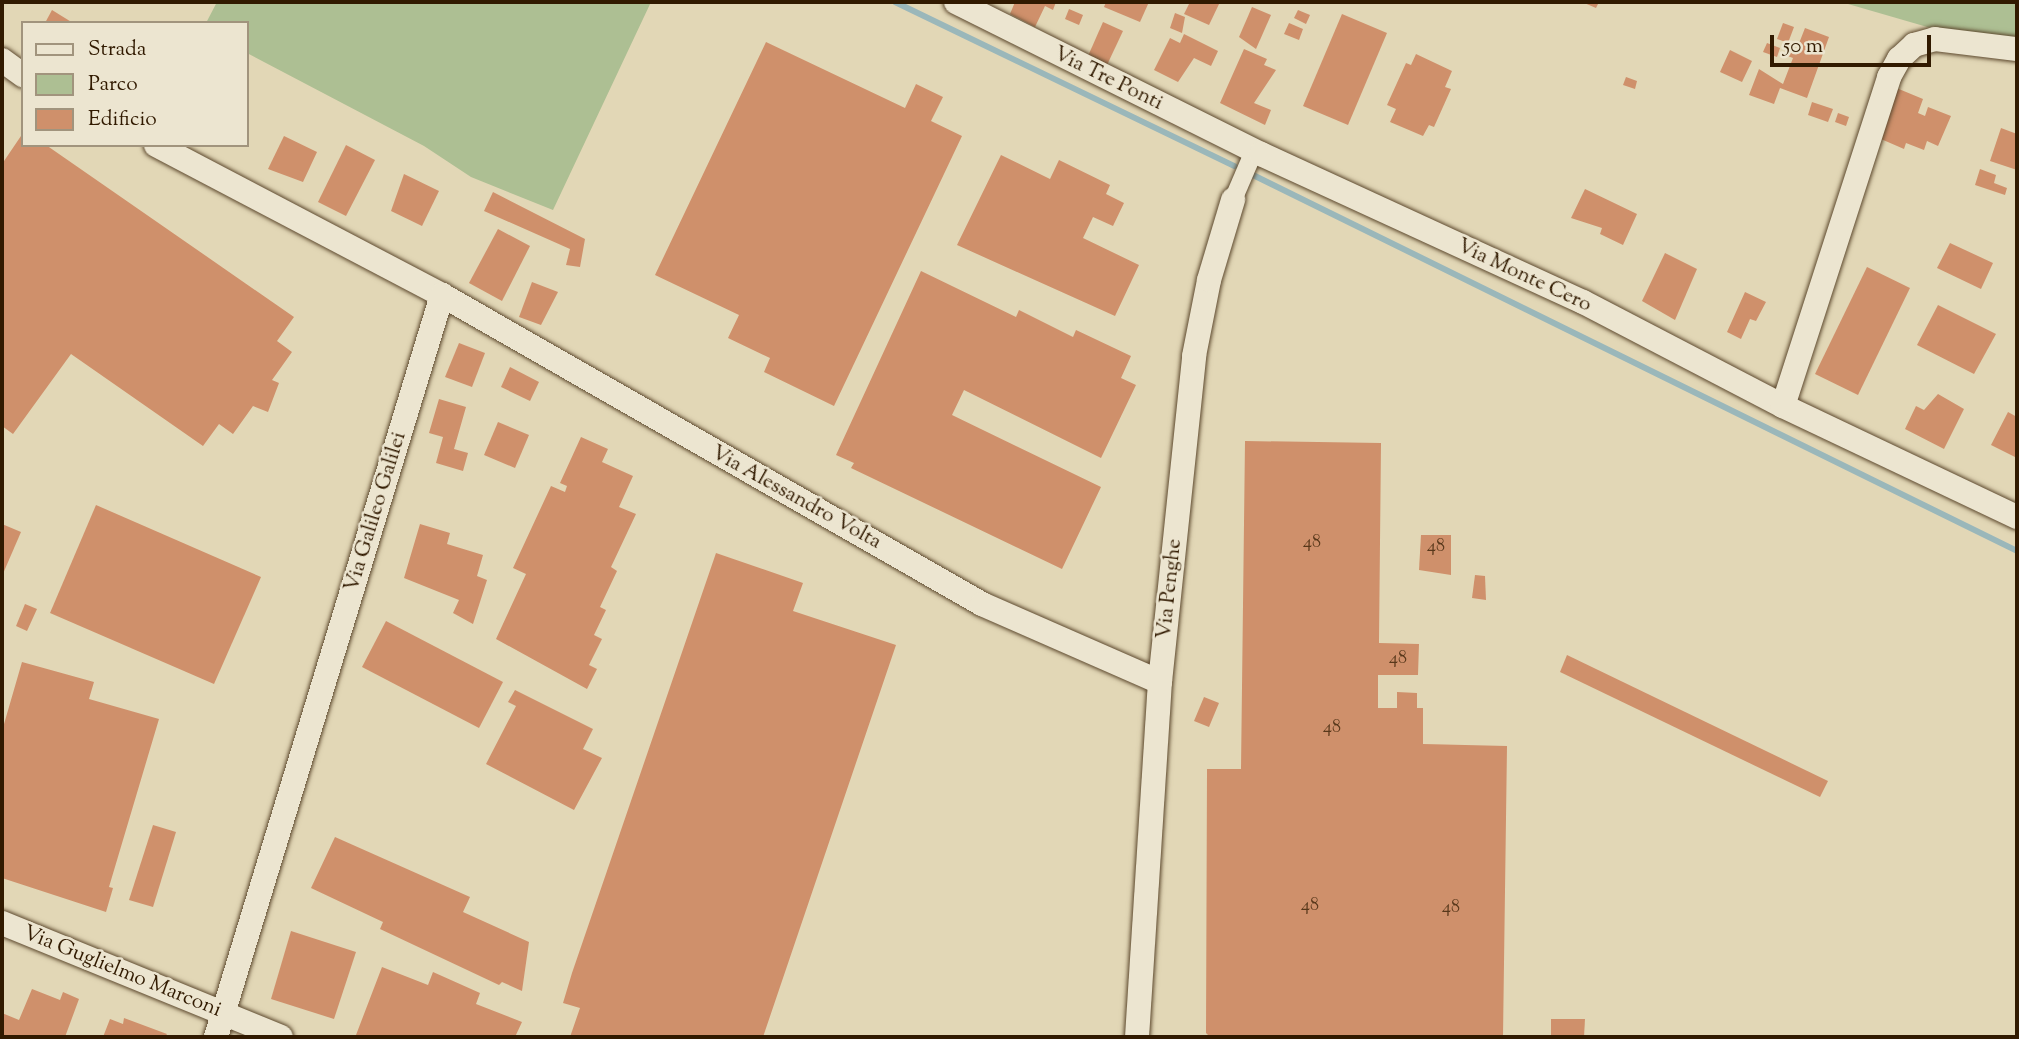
<!DOCTYPE html>
<style>
body{margin:0}
#map{position:relative;width:2019px;height:1039px;overflow:hidden;background:#e2d7b6;font-family:"Sorts Mill Goudy",serif}
div>[style]{position:absolute}
.green>*{inset:0;background:#adbf93}
.stream>*{height:6px;margin:-3px;padding:0 3px;transform-origin:3px;border-radius:3px;background:#9ab7ba}
.building>*{inset:0;background:#cf906b}
.roads{filter:drop-shadow(0 0 2px #5d492e) drop-shadow(0 0 2px #5d492e)}
.pedestrian>*{height:18px;margin:-9px;padding:0 9px;transform-origin:9px;border-radius:9px;background:#ece5d0}
.minor>*{height:24px;margin:-12px;padding:0 12px;transform-origin:12px;border-radius:12px;background:#ece5d0}
span{translate:-50% -50%;white-space:nowrap;text-align:center;line-height:1.15;-webkit-text-stroke:5px #ece5d0;paint-order:stroke}
.number-label{font-size:18px;color:#58381b}
.number-label span{-webkit-text-stroke-width:0}
.street-label{font-size:21px;color:#311a00}
.frame{position:absolute;inset:0;border:4px solid #311a00;pointer-events:none}
.legend{position:absolute;left:21px;top:21px;width:228px;height:126px;box-sizing:border-box;background:#ece5d0;border:2px solid #a1947d;margin:0;padding:9px 12px;list-style:none;font-size:21px;color:#311a00}
.legend li{display:flex;align-items:center;gap:14px;height:35px}
.legend b{width:35px;border:2px solid #a1947d}
.scale{position:absolute;left:1770px;top:35px;width:161px;height:32px;box-sizing:border-box;border:4px solid #311a00;border-top:0;padding-left:9px;font-size:21px;line-height:24px;white-space:nowrap;color:#311a00;-webkit-text-stroke:5px #ece5d0;paint-order:stroke}
</style>
<div id="map">
<div class="green">
<i style="clip-path:polygon(217px 2px,651px 2px,553px 210px,471px 177px,424px 146px,247px 53px,247px 23px,206px 23px)"></i>
<i style="clip-path:polygon(1843px 2px,2017px 2px,2017px 53px,1848px 4px)"></i>
</div>
<div class="stream">
<i style="left:895px;top:2px;width:377px;rotate:25.8deg"></i>
<i style="left:1253px;top:175px;width:852px;rotate:26.2deg"></i>
</div>
<div class="building">
<i style="clip-path:polygon(1015px 2px,1056px 2px,1053px 10px,1045px 6px,1035px 27px,1010px 14px)"></i>
<i style="clip-path:polygon(1106px 2px,1149px 2px,1140px 22px,1104px 7px)"></i>
<i style="clip-path:polygon(1190px 2px,1220px 2px,1209px 25px,1184px 14px)"></i>
<i style="clip-path:polygon(1582px 2px,1599px 2px,1596px 8px)"></i>
<i style="clip-path:polygon(1252px 7px,1271px 15px,1256px 49px,1239px 37px)"></i>
<i style="clip-path:polygon(1069px 9px,1083px 15px,1079px 25px,1065px 19px)"></i>
<i style="clip-path:polygon(52px 10px,73px 23px,45px 23px)"></i>
<i style="clip-path:polygon(1298px 10px,1310px 15px,1306px 24px,1294px 18px)"></i>
<i style="clip-path:polygon(1175px 13px,1185px 17px,1182px 33px,1170px 28px)"></i>
<i style="clip-path:polygon(1342px 14px,1387px 33px,1348px 125px,1303px 106px)"></i>
<i style="clip-path:polygon(1103px 22px,1123px 31px,1107px 65px,1088px 56px)"></i>
<i style="clip-path:polygon(1289px 23px,1303px 29px,1299px 40px,1284px 34px)"></i>
<i style="clip-path:polygon(1783px 23px,1794px 27px,1788px 43px,1777px 39px)"></i>
<i style="clip-path:polygon(1805px 28px,1829px 37px,1807px 98px,1780px 88px,1774px 104px,1749px 95px,1759px 69px,1783px 84px,1793px 58px,1785px 55px,1787px 48px,1796px 51px)"></i>
<i style="clip-path:polygon(1184px 34px,1218px 51px,1211px 66px,1194px 58px,1178px 82px,1154px 70px,1170px 38px,1180px 43px)"></i>
<i style="clip-path:polygon(766px 42px,905px 108px,916px 84px,943px 97px,931px 121px,962px 136px,834px 406px,764px 372px,770px 358px,728px 338px,739px 315px,655px 275px)"></i>
<i style="clip-path:polygon(1767px 43px,1780px 48px,1777px 57px,1763px 52px)"></i>
<i style="clip-path:polygon(1244px 49px,1267px 59px,1264px 65px,1276px 70px,1254px 103px,1271px 110px,1265px 125px,1220px 103px)"></i>
<i style="clip-path:polygon(1730px 50px,1752px 61px,1742px 82px,1720px 72px)"></i>
<i style="clip-path:polygon(1416px 54px,1452px 71px,1445px 87px,1451px 89px,1434px 127px,1429px 125px,1423px 136px,1390px 122px,1396px 109px,1387px 105px,1406px 63px,1411px 65px)"></i>
<i style="clip-path:polygon(1626px 77px,1637px 81px,1635px 89px,1623px 85px)"></i>
<i style="clip-path:polygon(1894px 87px,1923px 99px,1918px 113px,1925px 116px,1928px 107px,1951px 116px,1938px 146px,1927px 141px,1924px 150px,1906px 143px,1904px 149px,1874px 136px)"></i>
<i style="clip-path:polygon(1812px 102px,1833px 109px,1828px 122px,1808px 115px)"></i>
<i style="clip-path:polygon(1838px 113px,1849px 117px,1846px 126px,1835px 122px)"></i>
<i style="clip-path:polygon(2001px 128px,2017px 134px,2017px 170px,1990px 161px)"></i>
<i style="clip-path:polygon(23px 133px,23px 145px,46px 145px,294px 317px,277px 341px,292px 352px,272px 380px,279px 383px,268px 412px,253px 406px,233px 434px,219px 424px,203px 446px,71px 354px,13px 434px,2px 426px,2px 164px)"></i>
<i style="clip-path:polygon(284px 136px,317px 152px,303px 182px,268px 169px)"></i>
<i style="clip-path:polygon(346px 145px,375px 160px,346px 216px,318px 202px)"></i>
<i style="clip-path:polygon(1001px 155px,1050px 179px,1059px 160px,1110px 185px,1106px 194px,1124px 203px,1113px 226px,1093px 217px,1083px 238px,1139px 265px,1115px 316px,957px 245px)"></i>
<i style="clip-path:polygon(1980px 169px,1996px 175px,1994px 183px,2007px 188px,2005px 195px,1975px 185px)"></i>
<i style="clip-path:polygon(404px 174px,439px 191px,422px 226px,391px 211px)"></i>
<i style="clip-path:polygon(1585px 189px,1637px 214px,1623px 245px,1600px 234px,1602px 228px,1571px 218px)"></i>
<i style="clip-path:polygon(493px 192px,585px 239px,580px 267px,566px 265px,570px 249px,484px 211px)"></i>
<i style="clip-path:polygon(498px 229px,530px 246px,502px 301px,469px 283px)"></i>
<i style="clip-path:polygon(1950px 243px,1993px 263px,1981px 289px,1937px 268px)"></i>
<i style="clip-path:polygon(1665px 253px,1697px 269px,1675px 320px,1642px 301px)"></i>
<i style="clip-path:polygon(1867px 267px,1910px 288px,1858px 395px,1815px 374px)"></i>
<i style="clip-path:polygon(921px 271px,1016px 317px,1019px 310px,1073px 337px,1076px 330px,1131px 356px,1121px 378px,1136px 385px,1101px 458px,964px 390px,952px 415px,1101px 487px,1062px 569px,851px 468px,854px 463px,836px 455px)"></i>
<i style="clip-path:polygon(532px 282px,558px 292px,541px 325px,519px 317px)"></i>
<i style="clip-path:polygon(1745px 292px,1766px 302px,1756px 321px,1750px 319px,1741px 339px,1727px 332px)"></i>
<i style="clip-path:polygon(1938px 305px,1996px 334px,1974px 374px,1917px 345px)"></i>
<i style="clip-path:polygon(459px 343px,485px 353px,472px 387px,445px 377px)"></i>
<i style="clip-path:polygon(510px 367px,539px 382px,530px 401px,501px 387px)"></i>
<i style="clip-path:polygon(1938px 394px,1964px 409px,1944px 449px,1905px 429px,1916px 406px,1924px 410px)"></i>
<i style="clip-path:polygon(439px 399px,466px 407px,454px 449px,468px 453px,463px 471px,436px 463px,443px 437px,429px 433px)"></i>
<i style="clip-path:polygon(2008px 412px,2017px 417px,2017px 458px,1991px 445px)"></i>
<i style="clip-path:polygon(498px 422px,529px 435px,515px 468px,484px 455px)"></i>
<i style="clip-path:polygon(581px 437px,608px 449px,602px 462px,633px 476px,619px 507px,636px 514px,611px 567px,617px 571px,600px 607px,606px 610px,594px 635px,602px 639px,589px 665px,597px 669px,587px 689px,496px 639px,526px 574px,513px 568px,551px 486px,565px 492px,567px 486px,560px 483px)"></i>
<i style="clip-path:polygon(1245px 441px,1381px 443px,1379px 643px,1419px 644px,1418px 675px,1378px 675px,1378px 708px,1397px 708px,1397px 692px,1417px 693px,1417px 708px,1423px 708px,1423px 744px,1507px 746px,1503px 1037px,1210px 1037px,1206px 1033px,1207px 769px,1241px 769px)"></i>
<i style="clip-path:polygon(96px 505px,261px 577px,214px 684px,50px 613px)"></i>
<i style="clip-path:polygon(2px 524px,21px 532px,2px 576px)"></i>
<i style="clip-path:polygon(420px 524px,450px 533px,447px 544px,483px 555px,477px 576px,487px 580px,473px 624px,453px 613px,459px 600px,404px 578px)"></i>
<i style="clip-path:polygon(1421px 535px,1451px 535px,1451px 575px,1419px 570px)"></i>
<i style="clip-path:polygon(716px 553px,803px 583px,793px 611px,896px 645px,763px 1037px,570px 1037px,580px 1008px,563px 1003px,572px 973px)"></i>
<i style="clip-path:polygon(1475px 575px,1485px 576px,1486px 600px,1472px 598px)"></i>
<i style="clip-path:polygon(25px 604px,37px 609px,27px 631px,16px 626px)"></i>
<i style="clip-path:polygon(386px 621px,503px 682px,479px 728px,362px 667px)"></i>
<i style="clip-path:polygon(1567px 655px,1828px 781px,1820px 797px,1560px 672px)"></i>
<i style="clip-path:polygon(22px 662px,94px 682px,89px 699px,159px 719px,109px 887px,113px 888px,106px 912px,2px 878px,2px 731px)"></i>
<i style="clip-path:polygon(515px 690px,593px 729px,583px 749px,602px 758px,574px 810px,486px 764px,516px 706px,508px 702px)"></i>
<i style="clip-path:polygon(1204px 697px,1219px 703px,1209px 727px,1194px 721px)"></i>
<i style="clip-path:polygon(153px 825px,176px 832px,153px 907px,129px 900px)"></i>
<i style="clip-path:polygon(335px 837px,470px 897px,463px 912px,529px 942px,522px 991px,502px 982px,499px 985px,380px 929px,383px 922px,311px 888px)"></i>
<i style="clip-path:polygon(291px 931px,356px 952px,334px 1019px,271px 999px)"></i>
<i style="clip-path:polygon(382px 967px,428px 985px,433px 972px,480px 993px,476px 1004px,522px 1022px,515px 1037px,356px 1035px)"></i>
<i style="clip-path:polygon(32px 989px,60px 1000px,63px 992px,79px 999px,65px 1037px,2px 1037px,2px 1013px,19px 1020px)"></i>
<i style="clip-path:polygon(124px 1018px,167px 1034px,165px 1037px,103px 1037px,110px 1019px,123px 1024px)"></i>
<i style="clip-path:polygon(1551px 1019px,1585px 1019px,1584px 1037px,1551px 1037px)"></i>
</div>
<div class="roads">
<div class="pedestrian">
<i style="left:1233px;top:200px;width:53px;rotate:-66.8deg"></i>
</div>
<div class="minor">
<i style="left:956px;top:2px;width:341px;rotate:26.5deg"></i>
<i style="left:1261px;top:154px;width:354px;rotate:24.7deg"></i>
<i style="left:1583px;top:302px;width:225px;rotate:27.5deg"></i>
<i style="left:1783px;top:406px;width:259px;rotate:25.4deg"></i>
<i style="left:2px;top:60px;width:26px;rotate:36deg"></i>
<i style="left:156px;top:145px;width:323px;rotate:27.7deg"></i>
<i style="left:442px;top:295px;width:622px;rotate:29.78deg"></i>
<i style="left:982px;top:604px;width:194px;rotate:23.7deg"></i>
<i style="left:1783px;top:406px;width:346px;rotate:-72.1deg"></i>
<i style="left:1889px;top:77px;width:21px;rotate:-61deg"></i>
<i style="left:1899px;top:59px;width:21px;rotate:-43deg"></i>
<i style="left:1914px;top:45px;width:22px;rotate:-16deg"></i>
<i style="left:1935px;top:39px;width:83px;rotate:7deg"></i>
<i style="left:2px;top:923px;width:301px;rotate:22.2deg"></i>
<i style="left:216px;top:1037px;width:776px;rotate:-73.06deg"></i>
<i style="left:1137px;top:1037px;width:356px;rotate:-86.3deg"></i>
<i style="left:1160px;top:682px;width:328px;rotate:-84deg"></i>
<i style="left:1194px;top:356px;width:77px;rotate:-78.8deg"></i>
<i style="left:1209px;top:280px;width:84px;rotate:-73.3deg"></i>
</div>
</div>
<div class="number-label">
<span style="left:1312px;top:543px">48</span>
<span style="left:1436px;top:547px">48</span>
<span style="left:1398px;top:659px">48</span>
<span style="left:1332px;top:728px">48</span>
<span style="left:1310px;top:906px">48</span>
<span style="left:1451px;top:908px">48</span>
</div>
<div class="street-label">
<span style="left:1108px;top:79px;rotate:26deg">Via Tre Ponti</span>
<span style="left:1524px;top:276px;rotate:25deg">Via Monte Cero</span>
<span style="left:796px;top:498px;rotate:29deg">Via Alessandro Volta</span>
<span style="left:376px;top:512px;rotate:-73deg">Via Galileo Galilei</span>
<span style="left:1170px;top:589px;rotate:-84deg">Via Penghe</span>
<span style="left:122px;top:972px;rotate:22deg">Via Guglielmo Marconi</span>
</div>
<div class="frame"></div>
<ul class="legend">
<li><b style="height:9px;background:#ece5d0"></b>Strada</li>
<li><b style="height:19px;background:#adbf93"></b>Parco</li>
<li><b style="height:19px;background:#cf906b"></b>Edificio</li>
</ul>
<div class="scale">50 m</div>
</div>
